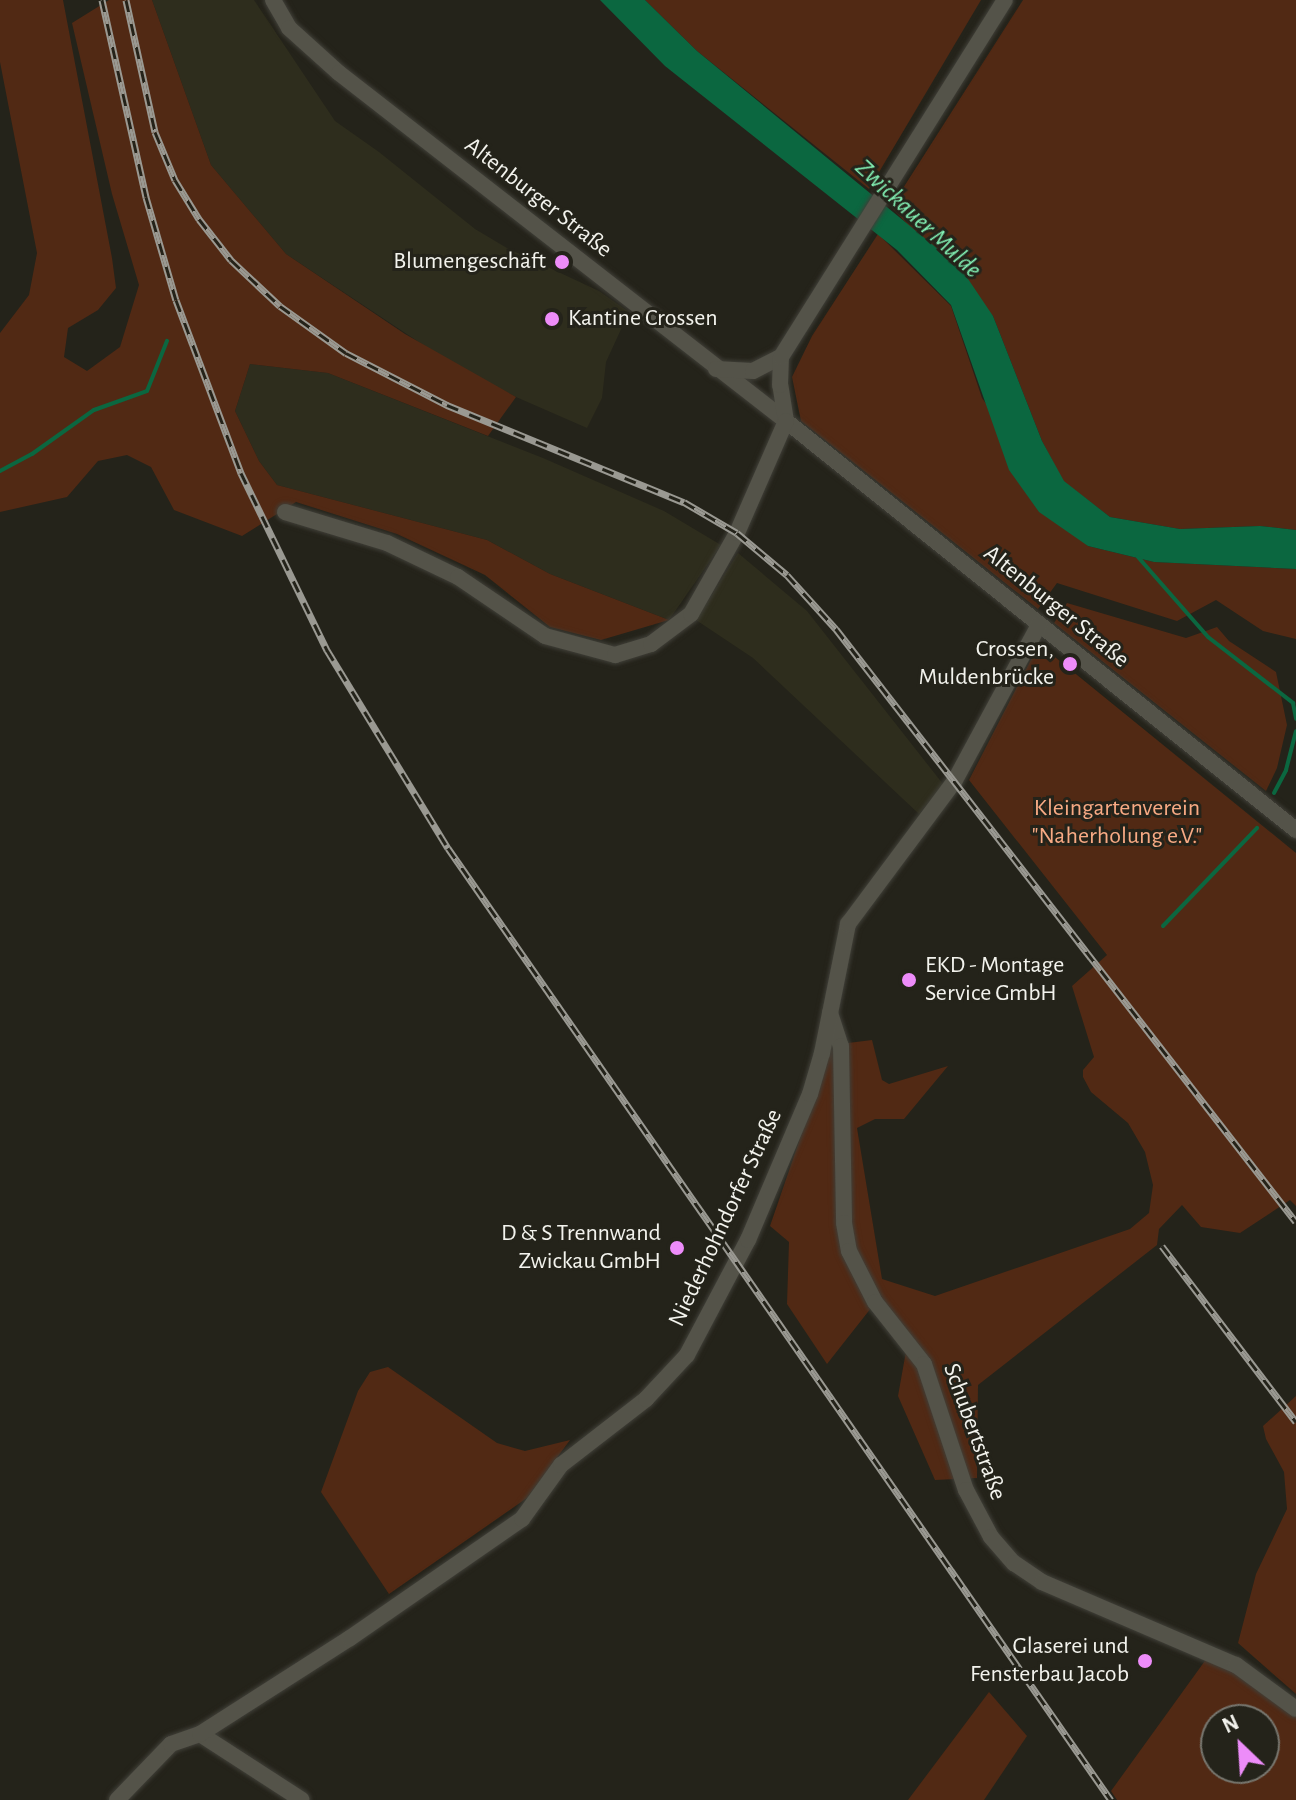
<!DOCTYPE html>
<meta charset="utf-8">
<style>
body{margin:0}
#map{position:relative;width:1296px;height:1800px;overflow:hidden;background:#24231a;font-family:"Alegreya Sans",sans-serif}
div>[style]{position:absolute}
.built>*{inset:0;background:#2e2d1d}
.green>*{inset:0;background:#512914}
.water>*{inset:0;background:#0b6740}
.stream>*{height:4px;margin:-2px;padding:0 2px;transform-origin:2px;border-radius:2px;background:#0b6740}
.roads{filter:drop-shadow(0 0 2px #403f38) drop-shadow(0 0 2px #403f38)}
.minor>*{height:16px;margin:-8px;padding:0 8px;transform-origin:8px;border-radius:8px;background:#545349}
.rail>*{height:7px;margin-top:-3.5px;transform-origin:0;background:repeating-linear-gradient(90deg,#24231a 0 12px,#9a9992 0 24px);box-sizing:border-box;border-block:2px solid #9a9992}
.dots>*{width:22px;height:22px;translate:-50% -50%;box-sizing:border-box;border:4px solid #24231a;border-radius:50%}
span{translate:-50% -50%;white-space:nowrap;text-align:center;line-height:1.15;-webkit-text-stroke:6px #24231a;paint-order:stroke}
.street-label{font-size:24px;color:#f3f3ed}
.poi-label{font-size:24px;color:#f3f3ed}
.right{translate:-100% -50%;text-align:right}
.left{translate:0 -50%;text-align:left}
.park-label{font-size:24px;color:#f8aa84}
.water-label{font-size:26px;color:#82efb3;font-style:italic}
.north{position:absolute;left:1200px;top:1704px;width:80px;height:80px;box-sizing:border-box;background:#24231a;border:2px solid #77766e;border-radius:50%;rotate:335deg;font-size:22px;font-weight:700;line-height:32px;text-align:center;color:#f3f3ed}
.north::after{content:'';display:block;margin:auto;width:28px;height:36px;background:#ed8cf9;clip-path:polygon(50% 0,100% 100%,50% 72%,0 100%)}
</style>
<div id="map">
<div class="built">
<i style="clip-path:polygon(152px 0,254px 0,335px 121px,379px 152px,475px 229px,507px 248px,599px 291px,629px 312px,606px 362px,602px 398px,587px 428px,516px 397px,449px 362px,286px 254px,211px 165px)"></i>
<i style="clip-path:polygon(250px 364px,328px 373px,543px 458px,664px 511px,721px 545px,669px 620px,550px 574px,487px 540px,277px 485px,259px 461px,235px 411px)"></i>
<i style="clip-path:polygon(738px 553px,807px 611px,943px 784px,919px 814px,753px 658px,696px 620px)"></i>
</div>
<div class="green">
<i style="clip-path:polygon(0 0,63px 0,112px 258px,116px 288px,98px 310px,68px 328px,64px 357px,87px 371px,120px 347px,139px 285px,112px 194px,72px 23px,109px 0,152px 0,211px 165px,286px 254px,405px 334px,516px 397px,488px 436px,328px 373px,250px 364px,235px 411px,259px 461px,277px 485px,487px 540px,550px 574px,669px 620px,601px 640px,550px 627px,485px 575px,397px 534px,296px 502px,242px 536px,174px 510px,151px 467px,127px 455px,98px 461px,67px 497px,0 512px,0 333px,29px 295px,37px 253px,0 62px)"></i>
<i style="clip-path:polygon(645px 0,981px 0,869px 189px,697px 51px)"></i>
<i style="clip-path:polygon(1023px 0,1296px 0,1296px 530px,1260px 526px,1180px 529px,1110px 517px,1063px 481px,1042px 441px,993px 316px,891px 207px)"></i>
<i style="clip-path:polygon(878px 234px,951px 306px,982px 398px,1088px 546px,1154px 562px,1296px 569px,1296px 639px,1263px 631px,1216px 600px,1177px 621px,1057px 583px,1038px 609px,801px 421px,792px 377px,812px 336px)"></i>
<i style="clip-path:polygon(1067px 603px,1186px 638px,1217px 627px,1229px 641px,1276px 672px,1287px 725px,1277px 768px,1266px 791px,1054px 623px)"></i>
<i style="clip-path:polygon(1039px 644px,1296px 853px,1296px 1206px,1290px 1200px,1240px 1233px,1201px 1227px,1182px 1205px,1159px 1229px,1157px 1245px,978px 1385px,977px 1478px,935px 1480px,898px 1396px,908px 1340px,875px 1303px,827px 1364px,787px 1304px,789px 1242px,770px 1226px,832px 1045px,872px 1040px,882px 1080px,889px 1084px,948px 1066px,904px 1119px,875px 1119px,857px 1128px,882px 1279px,935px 1296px,1130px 1229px,1149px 1213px,1153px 1185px,1145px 1152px,1128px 1123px,1091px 1092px,1083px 1077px,1083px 1070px,1094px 1057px,1072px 986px,1107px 955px,969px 780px)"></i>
<i style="clip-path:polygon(388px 1367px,497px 1443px,525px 1451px,570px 1440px,527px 1498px,389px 1594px,321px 1492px,358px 1391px,370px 1372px)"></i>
<i style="clip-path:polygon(1296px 1396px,1296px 1694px,1238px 1643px,1256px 1574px,1287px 1509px,1284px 1472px,1266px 1439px,1263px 1426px)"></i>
<i style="clip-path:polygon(evenodd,1207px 1658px,1233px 1672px,1296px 1717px,1296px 1800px,1117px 1800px,1111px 1791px,1207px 1658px,1216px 1720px,1264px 1720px,1264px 1768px,1216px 1768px,1216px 1720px)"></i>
<i style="clip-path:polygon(989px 1692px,1027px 1736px,984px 1800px,908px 1800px)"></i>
</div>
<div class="water">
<i style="clip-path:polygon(600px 0,645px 0,697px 51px,960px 267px,993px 316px,1042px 441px,1064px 481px,1110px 517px,1180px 529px,1260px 526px,1296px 530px,1296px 569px,1154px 562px,1088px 546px,1039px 512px,1009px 470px,951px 305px,897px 250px,665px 66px)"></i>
</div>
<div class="stream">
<i style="left:0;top:471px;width:36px;rotate:-28deg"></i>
<i style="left:32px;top:454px;width:76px;rotate:-35.4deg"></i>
<i style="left:94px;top:410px;width:56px;rotate:-19.7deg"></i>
<i style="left:147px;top:391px;width:54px;rotate:-68.2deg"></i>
<i style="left:1138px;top:557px;width:106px;rotate:48.8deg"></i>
<i style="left:1208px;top:637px;width:108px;rotate:37.8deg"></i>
<i style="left:1293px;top:703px;width:16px;rotate:79deg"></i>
<i style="left:1274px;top:793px;width:26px;rotate:-62deg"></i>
<i style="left:1286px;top:770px;width:40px;rotate:-75.6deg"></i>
<i style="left:1163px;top:926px;width:136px;rotate:-46.2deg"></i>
</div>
<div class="roads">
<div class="minor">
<i style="left:273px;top:0;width:32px;rotate:60deg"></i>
<i style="left:289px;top:28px;width:67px;rotate:42deg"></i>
<i style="left:339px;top:73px;width:566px;rotate:37.9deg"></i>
<i style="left:786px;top:421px;width:654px;rotate:38.73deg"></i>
<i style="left:716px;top:369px;width:37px;rotate:3deg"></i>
<i style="left:753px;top:371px;width:31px;rotate:-27deg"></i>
<i style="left:786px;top:421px;width:36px;rotate:-99deg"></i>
<i style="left:780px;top:385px;width:28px;rotate:-88deg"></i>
<i style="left:781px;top:357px;width:421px;rotate:-57.9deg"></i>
<i style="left:285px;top:512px;width:107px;rotate:16.9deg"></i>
<i style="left:387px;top:543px;width:79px;rotate:25.6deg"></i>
<i style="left:458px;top:577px;width:105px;rotate:34.1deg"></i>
<i style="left:545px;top:636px;width:73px;rotate:15.2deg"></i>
<i style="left:615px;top:655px;width:38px;rotate:-17deg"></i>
<i style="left:651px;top:644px;width:50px;rotate:-36.9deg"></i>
<i style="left:691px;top:614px;width:93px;rotate:-60.4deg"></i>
<i style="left:737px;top:533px;width:122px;rotate:-66.4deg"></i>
<i style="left:830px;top:1013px;width:35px;rotate:72deg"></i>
<i style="left:841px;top:1046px;width:177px;rotate:89deg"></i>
<i style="left:844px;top:1223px;width:28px;rotate:80deg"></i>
<i style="left:849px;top:1251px;width:57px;rotate:63deg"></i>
<i style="left:875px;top:1302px;width:79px;rotate:51.7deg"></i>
<i style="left:924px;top:1364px;width:133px;rotate:71.6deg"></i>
<i style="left:966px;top:1490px;width:53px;rotate:62deg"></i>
<i style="left:991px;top:1537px;width:35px;rotate:49deg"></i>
<i style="left:1014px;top:1563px;width:34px;rotate:34deg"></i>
<i style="left:1042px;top:1582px;width:211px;rotate:23.2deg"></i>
<i style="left:1236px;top:1665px;width:74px;rotate:36.3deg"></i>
<i style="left:200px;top:1734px;width:121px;rotate:32.9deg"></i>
<i style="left:117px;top:1800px;width:78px;rotate:-46deg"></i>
<i style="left:171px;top:1744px;width:31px;rotate:-19deg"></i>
<i style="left:200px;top:1734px;width:178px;rotate:-32.6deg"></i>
<i style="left:350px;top:1638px;width:209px;rotate:-34.7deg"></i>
<i style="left:522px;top:1519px;width:67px;rotate:-54.2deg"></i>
<i style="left:561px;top:1465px;width:108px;rotate:-37.8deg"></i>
<i style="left:646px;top:1399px;width:60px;rotate:-47deg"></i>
<i style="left:687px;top:1355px;width:130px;rotate:-62.1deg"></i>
<i style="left:748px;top:1240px;width:159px;rotate:-67deg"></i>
<i style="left:810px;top:1094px;width:43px;rotate:-73.7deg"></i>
<i style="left:822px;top:1053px;width:132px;rotate:-78.6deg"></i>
<i style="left:848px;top:924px;width:177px;rotate:-53.3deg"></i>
<i style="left:954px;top:782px;width:179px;rotate:-61.6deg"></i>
</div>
</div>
<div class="rail">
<i style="left:102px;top:0;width:202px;rotate:77.4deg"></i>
<i style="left:146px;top:197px;width:107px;rotate:73.8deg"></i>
<i style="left:176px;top:300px;width:185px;rotate:69.4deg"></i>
<i style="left:241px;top:473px;width:197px;rotate:64.1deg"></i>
<i style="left:327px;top:650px;width:232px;rotate:58.6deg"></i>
<i style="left:448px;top:848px;width:1160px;rotate:55.15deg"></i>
<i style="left:126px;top:0;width:135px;rotate:77.6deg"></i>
<i style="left:155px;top:132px;width:52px;rotate:67.4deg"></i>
<i style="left:175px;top:180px;width:46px;rotate:58.4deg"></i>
<i style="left:199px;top:219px;width:52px;rotate:52deg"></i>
<i style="left:231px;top:260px;width:67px;rotate:43.2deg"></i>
<i style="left:280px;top:306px;width:81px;rotate:35.5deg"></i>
<i style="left:346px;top:353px;width:114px;rotate:27.2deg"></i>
<i style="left:447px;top:405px;width:256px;rotate:22.3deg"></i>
<i style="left:684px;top:502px;width:61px;rotate:30.3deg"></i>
<i style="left:737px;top:533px;width:65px;rotate:40deg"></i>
<i style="left:787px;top:575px;width:73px;rotate:47.8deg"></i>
<i style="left:836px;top:629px;width:750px;rotate:52.2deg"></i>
<i style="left:1162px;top:1246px;width:221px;rotate:52.7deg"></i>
</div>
<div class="dots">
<i style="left:562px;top:262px;background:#ed8cf9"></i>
<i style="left:552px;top:319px;background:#ed8cf9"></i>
<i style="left:1070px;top:664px;background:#ed8cf9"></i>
<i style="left:909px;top:980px;background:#ed8cf9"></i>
<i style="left:677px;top:1248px;background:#ed8cf9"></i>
<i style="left:1145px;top:1661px;background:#ed8cf9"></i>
</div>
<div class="street-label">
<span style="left:538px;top:198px;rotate:38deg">Altenburger Straße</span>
<span style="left:1056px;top:607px;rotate:39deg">Altenburger Straße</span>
<span style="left:726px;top:1218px;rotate:-65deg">Niederhohndorfer Straße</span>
<span style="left:974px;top:1432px;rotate:70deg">Schubertstraße</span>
</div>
<div class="poi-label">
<span class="right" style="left:546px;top:262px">Blumengeschäft</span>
<span class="left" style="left:568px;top:319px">Kantine Crossen</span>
<span class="right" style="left:1054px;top:664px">Crossen,<br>Muldenbrücke</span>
<span class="left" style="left:925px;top:980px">EKD - Montage<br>Service GmbH</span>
<span class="right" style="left:661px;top:1248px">D &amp; S Trennwand<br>Zwickau GmbH</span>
<span class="right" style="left:1129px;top:1661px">Glaserei und<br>Fensterbau Jacob</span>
</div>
<div class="park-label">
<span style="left:1117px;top:823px">Kleingartenverein<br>"Naherholung e.V."</span>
</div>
<div class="water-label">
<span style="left:918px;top:219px;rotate:43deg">Zwickauer Mulde</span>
</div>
<div class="north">N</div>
</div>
